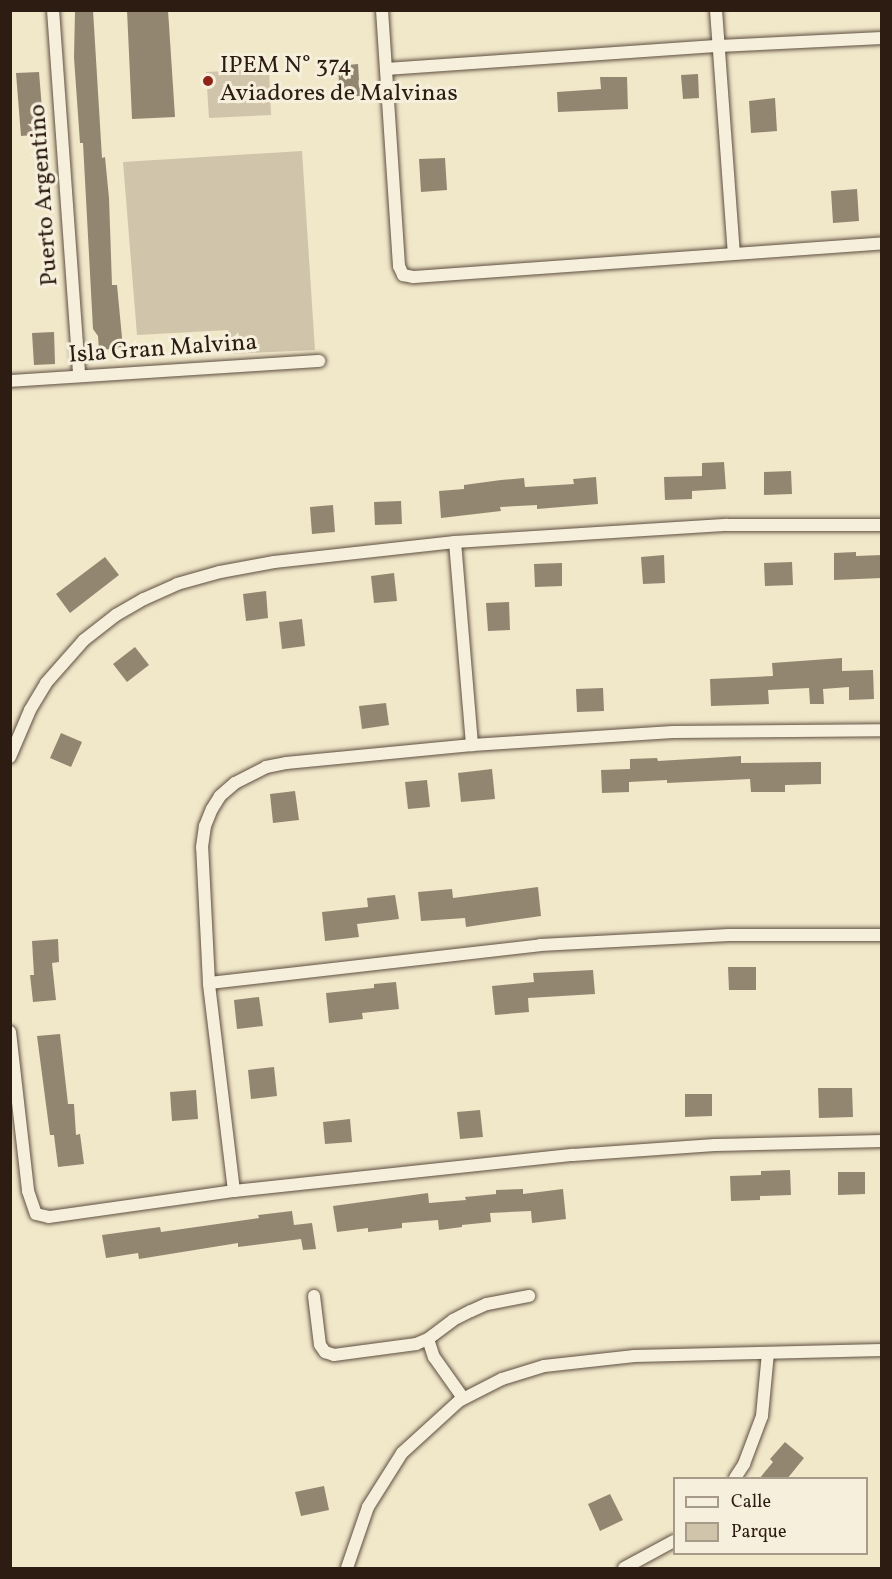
<!DOCTYPE html>
<meta charset="utf-8">
<style>
body{margin:0}
#map{position:relative;width:892px;height:1579px;overflow:hidden;background:#f1e7c9;font-family:Vollkorn,serif}
div>[style]{position:absolute}
.green>*{inset:0;background:#d0c4aa}
.building>*{inset:0;background:#938671}
.roads{filter:drop-shadow(0 0 2px #5e4f40) drop-shadow(0 0 2px #5e4f40)}
.minor>*{height:12px;margin:-6px;padding:0 6px;transform-origin:6px;border-radius:6px;background:#f6efdc}
.dots>*{width:16px;height:16px;translate:-50% -50%;box-sizing:border-box;border:3px solid #f6efdc;border-radius:50%}
span{translate:-50% -50%;white-space:nowrap;text-align:center;line-height:1.15;-webkit-text-stroke:6px #f6efdc;paint-order:stroke}
.poi-label{font-size:24px;color:#2d1c12}
.left{translate:0 -50%;text-align:left}
.street-label{font-size:24px;color:#2d1c12}
.frame{position:absolute;inset:0;border:12px solid #2d1c12;pointer-events:none}
.legend{position:absolute;left:673px;top:1477px;width:195px;height:78px;box-sizing:border-box;background:#f6efdc;border:2px solid #a69b8b;margin:0;padding:8px 10px;list-style:none;font-size:18px;color:#2d1c12}
.legend li{display:flex;align-items:center;gap:12px;height:30px}
.legend b{width:30px;border:2px solid #a69b8b}
</style>
<div id="map">
<div class="green">
<i style="clip-path:polygon(269px 69px,271px 115px,209px 118px,206px 72px)"></i>
<i style="clip-path:polygon(302px 151px,315px 350px,230px 354px,228px 330px,137px 335px,123px 162px)"></i>
</div>
<div class="building">
<i style="clip-path:polygon(75px 10px,93px 10px,102px 158px,105px 157px,109px 198px,112px 285px,117px 285px,123px 348px,99px 350px,98px 336px,93px 329px,83px 143px,80px 143px,74px 58px)"></i>
<i style="clip-path:polygon(127px 10px,168px 10px,175px 117px,132px 119px)"></i>
<i style="clip-path:polygon(358px 64px,360px 96px,340px 97px,338px 66px)"></i>
<i style="clip-path:polygon(39px 72px,44px 134px,21px 136px,16px 73px)"></i>
<i style="clip-path:polygon(698px 74px,699px 98px,683px 99px,681px 75px)"></i>
<i style="clip-path:polygon(600px 77px,627px 77px,628px 109px,558px 112px,557px 92px,601px 89px)"></i>
<i style="clip-path:polygon(775px 98px,777px 131px,751px 133px,749px 101px)"></i>
<i style="clip-path:polygon(445px 158px,447px 190px,421px 192px,419px 159px)"></i>
<i style="clip-path:polygon(857px 189px,859px 221px,833px 223px,831px 191px)"></i>
<i style="clip-path:polygon(54px 332px,55px 364px,34px 365px,32px 333px)"></i>
<i style="clip-path:polygon(724px 462px,726px 489px,692px 491px,692px 499px,665px 500px,664px 477px,702px 476px,702px 463px)"></i>
<i style="clip-path:polygon(791px 471px,792px 494px,764px 495px,764px 472px)"></i>
<i style="clip-path:polygon(596px 477px,598px 504px,537px 509px,537px 505px,500px 507px,501px 511px,441px 518px,439px 491px,464px 489px,464px 485px,501px 480px,524px 478px,525px 487px,574px 484px,573px 479px)"></i>
<i style="clip-path:polygon(401px 501px,402px 524px,375px 525px,374px 502px)"></i>
<i style="clip-path:polygon(333px 505px,335px 532px,312px 534px,310px 507px)"></i>
<i style="clip-path:polygon(856px 552px,856px 556px,882px 555px,882px 578px,834px 580px,834px 553px)"></i>
<i style="clip-path:polygon(664px 555px,665px 583px,643px 584px,641px 557px)"></i>
<i style="clip-path:polygon(105px 557px,119px 575px,70px 613px,56px 594px)"></i>
<i style="clip-path:polygon(792px 562px,793px 585px,765px 586px,764px 563px)"></i>
<i style="clip-path:polygon(562px 563px,562px 586px,535px 587px,534px 564px)"></i>
<i style="clip-path:polygon(394px 573px,397px 601px,374px 603px,371px 576px)"></i>
<i style="clip-path:polygon(266px 591px,268px 618px,246px 621px,243px 594px)"></i>
<i style="clip-path:polygon(509px 602px,510px 630px,488px 631px,486px 603px)"></i>
<i style="clip-path:polygon(302px 619px,305px 646px,282px 649px,279px 622px)"></i>
<i style="clip-path:polygon(135px 647px,149px 665px,127px 682px,113px 664px)"></i>
<i style="clip-path:polygon(842px 658px,842px 671px,873px 670px,874px 699px,849px 700px,849px 687px,823px 689px,824px 704px,810px 704px,809px 688px,768px 690px,769px 704px,711px 706px,710px 679px,773px 676px,772px 663px)"></i>
<i style="clip-path:polygon(603px 688px,604px 711px,577px 712px,576px 689px)"></i>
<i style="clip-path:polygon(386px 703px,389px 725px,362px 729px,359px 706px)"></i>
<i style="clip-path:polygon(61px 733px,82px 742px,71px 767px,50px 758px)"></i>
<i style="clip-path:polygon(741px 756px,741px 763px,821px 762px,821px 784px,785px 785px,785px 792px,751px 792px,750px 779px,667px 783px,667px 780px,629px 782px,629px 792px,602px 793px,601px 770px,630px 769px,630px 759px,657px 758px,658px 761px)"></i>
<i style="clip-path:polygon(492px 769px,495px 799px,461px 802px,458px 773px)"></i>
<i style="clip-path:polygon(427px 780px,430px 807px,408px 809px,405px 782px)"></i>
<i style="clip-path:polygon(295px 791px,299px 820px,273px 823px,270px 794px)"></i>
<i style="clip-path:polygon(538px 887px,541px 916px,466px 927px,465px 918px,421px 921px,418px 892px,452px 889px,453px 898px)"></i>
<i style="clip-path:polygon(395px 895px,399px 919px,357px 924px,359px 937px,325px 941px,322px 912px,368px 907px,367px 898px)"></i>
<i style="clip-path:polygon(58px 939px,59px 962px,52px 963px,56px 1000px,33px 1002px,30px 975px,34px 975px,32px 941px)"></i>
<i style="clip-path:polygon(728px 967px,756px 967px,756px 990px,729px 990px)"></i>
<i style="clip-path:polygon(593px 970px,595px 994px,528px 998px,529px 1012px,495px 1015px,492px 986px,534px 982px,533px 973px)"></i>
<i style="clip-path:polygon(396px 982px,399px 1009px,362px 1013px,363px 1019px,329px 1023px,326px 993px,374px 988px,374px 984px)"></i>
<i style="clip-path:polygon(259px 997px,263px 1026px,237px 1029px,234px 1000px)"></i>
<i style="clip-path:polygon(60px 1034px,68px 1104px,74px 1104px,76px 1135px,80px 1134px,84px 1164px,58px 1167px,54px 1135px,50px 1135px,37px 1036px)"></i>
<i style="clip-path:polygon(274px 1067px,277px 1096px,251px 1099px,248px 1070px)"></i>
<i style="clip-path:polygon(818px 1088px,852px 1088px,853px 1117px,819px 1118px)"></i>
<i style="clip-path:polygon(196px 1090px,198px 1119px,172px 1121px,170px 1092px)"></i>
<i style="clip-path:polygon(685px 1094px,712px 1094px,712px 1116px,685px 1117px)"></i>
<i style="clip-path:polygon(480px 1110px,483px 1137px,460px 1139px,457px 1112px)"></i>
<i style="clip-path:polygon(350px 1119px,352px 1142px,325px 1144px,323px 1122px)"></i>
<i style="clip-path:polygon(790px 1170px,791px 1195px,760px 1196px,760px 1200px,731px 1201px,730px 1176px,761px 1175px,761px 1171px)"></i>
<i style="clip-path:polygon(838px 1172px,865px 1172px,865px 1194px,838px 1195px)"></i>
<i style="clip-path:polygon(523px 1189px,523px 1194px,563px 1189px,566px 1219px,532px 1223px,531px 1211px,490px 1213px,491px 1222px,462px 1225px,462px 1227px,439px 1230px,438px 1220px,402px 1223px,402px 1228px,368px 1232px,368px 1228px,337px 1232px,333px 1206px,428px 1193px,429px 1203px,466px 1200px,465px 1197px,496px 1194px,496px 1190px)"></i>
<i style="clip-path:polygon(292px 1211px,294px 1225px,312px 1223px,316px 1249px,303px 1250px,301px 1239px,238px 1247px,238px 1243px,139px 1259px,138px 1253px,106px 1258px,102px 1235px,160px 1227px,161px 1232px,259px 1218px,258px 1215px)"></i>
<i style="clip-path:polygon(785px 1442px,804px 1458px,787px 1479px,759px 1479px,773px 1462px,770px 1459px)"></i>
<i style="clip-path:polygon(324px 1486px,329px 1510px,301px 1516px,295px 1492px)"></i>
<i style="clip-path:polygon(610px 1494px,623px 1520px,600px 1531px,588px 1504px)"></i>
</div>
<div class="roads">
<div class="minor">
<i style="left:53px;top:10px;width:367px;rotate:85.9deg"></i>
<i style="left:382px;top:10px;width:257px;rotate:86.2deg"></i>
<i style="left:399px;top:266px;width:10px;rotate:66deg"></i>
<i style="left:403px;top:275px;width:10px;rotate:11deg"></i>
<i style="left:413px;top:277px;width:470px;rotate:-4.1deg"></i>
<i style="left:716px;top:10px;width:244px;rotate:85.8deg"></i>
<i style="left:386px;top:69px;width:334px;rotate:-4deg"></i>
<i style="left:719px;top:46px;width:163px;rotate:-2.8deg"></i>
<i style="left:10px;top:381px;width:310px;rotate:-3.7deg"></i>
<i style="left:455px;top:542px;width:204px;rotate:85.2deg"></i>
<i style="left:10px;top:757px;width:51px;rotate:-66.9deg"></i>
<i style="left:30px;top:710px;width:31px;rotate:-59deg"></i>
<i style="left:46px;top:683px;width:57px;rotate:-48.5deg"></i>
<i style="left:84px;top:640px;width:41px;rotate:-38deg"></i>
<i style="left:116px;top:615px;width:32px;rotate:-30deg"></i>
<i style="left:144px;top:599px;width:36px;rotate:-24deg"></i>
<i style="left:177px;top:584px;width:45px;rotate:-15.6deg"></i>
<i style="left:220px;top:572px;width:55px;rotate:-10.5deg"></i>
<i style="left:274px;top:562px;width:182px;rotate:-6.3deg"></i>
<i style="left:455px;top:542px;width:273px;rotate:-3.6deg"></i>
<i style="left:727px;top:525px;width:155px"></i>
<i style="left:209px;top:983px;width:333px;rotate:-6.5deg"></i>
<i style="left:540px;top:945px;width:189px;rotate:-3deg"></i>
<i style="left:729px;top:935px;width:153px"></i>
<i style="left:10px;top:1032px;width:160px;rotate:83.5deg"></i>
<i style="left:28px;top:1191px;width:24px;rotate:71deg"></i>
<i style="left:36px;top:1214px;width:13px;rotate:13deg"></i>
<i style="left:49px;top:1217px;width:187px;rotate:-8deg"></i>
<i style="left:234px;top:1191px;width:341px;rotate:-6.1deg"></i>
<i style="left:573px;top:1155px;width:142px;rotate:-4deg"></i>
<i style="left:715px;top:1145px;width:167px;rotate:-1.4deg"></i>
<i style="left:234px;top:1191px;width:209px;rotate:-96.9deg"></i>
<i style="left:209px;top:983px;width:136px;rotate:-92.9deg"></i>
<i style="left:202px;top:847px;width:21px;rotate:-82deg"></i>
<i style="left:205px;top:826px;width:18px;rotate:-68deg"></i>
<i style="left:212px;top:809px;width:15px;rotate:-58deg"></i>
<i style="left:220px;top:796px;width:20px;rotate:-41deg"></i>
<i style="left:235px;top:783px;width:35px;rotate:-27deg"></i>
<i style="left:266px;top:767px;width:20px;rotate:-11deg"></i>
<i style="left:286px;top:763px;width:187px;rotate:-5.5deg"></i>
<i style="left:472px;top:745px;width:201px;rotate:-3.7deg"></i>
<i style="left:673px;top:732px;width:209px;rotate:-0.5deg"></i>
<i style="left:314px;top:1296px;width:49px;rotate:83deg"></i>
<i style="left:320px;top:1345px;width:9px;rotate:54deg"></i>
<i style="left:325px;top:1352px;width:9px;rotate:18deg"></i>
<i style="left:334px;top:1355px;width:83px;rotate:-7.6deg"></i>
<i style="left:416px;top:1344px;width:13px;rotate:-23deg"></i>
<i style="left:428px;top:1339px;width:31px;rotate:-37deg"></i>
<i style="left:453px;top:1320px;width:20px;rotate:-27deg"></i>
<i style="left:471px;top:1311px;width:17px;rotate:-24deg"></i>
<i style="left:487px;top:1304px;width:43px;rotate:-10.8deg"></i>
<i style="left:428px;top:1339px;width:19px;rotate:72deg"></i>
<i style="left:434px;top:1357px;width:50px;rotate:54.7deg"></i>
<i style="left:735px;top:1478px;width:17px;rotate:-57deg"></i>
<i style="left:744px;top:1464px;width:51px;rotate:-69.4deg"></i>
<i style="left:762px;top:1416px;width:63px;rotate:-84.6deg"></i>
<i style="left:347px;top:1568px;width:65px;rotate:-71deg"></i>
<i style="left:368px;top:1507px;width:64px;rotate:-57.8deg"></i>
<i style="left:402px;top:1453px;width:77px;rotate:-42.4deg"></i>
<i style="left:459px;top:1401px;width:48px;rotate:-27.1deg"></i>
<i style="left:502px;top:1379px;width:44px;rotate:-17.2deg"></i>
<i style="left:544px;top:1366px;width:91px;rotate:-6.3deg"></i>
<i style="left:634px;top:1356px;width:248px;rotate:-1.4deg"></i>
<i style="left:624px;top:1568px;width:57px;rotate:-28.4deg"></i>
</div>
</div>
<div class="dots">
<i style="left:208px;top:81px;background:#8f2418"></i>
</div>
<div class="poi-label">
<span class="left" style="left:220px;top:81px">IPEM N° 374<br>Aviadores de Malvinas</span>
</div>
<div class="street-label">
<span style="left:45px;top:195px;rotate:-94deg">Puerto Argentino</span>
<span style="left:163px;top:350px;rotate:-4deg">Isla Gran Malvina</span>
</div>
<div class="frame"></div>
<ul class="legend">
<li><b style="height:8px;background:#f6efdc"></b>Calle</li>
<li><b style="height:16px;background:#d0c4aa"></b>Parque</li>
</ul>
</div>
